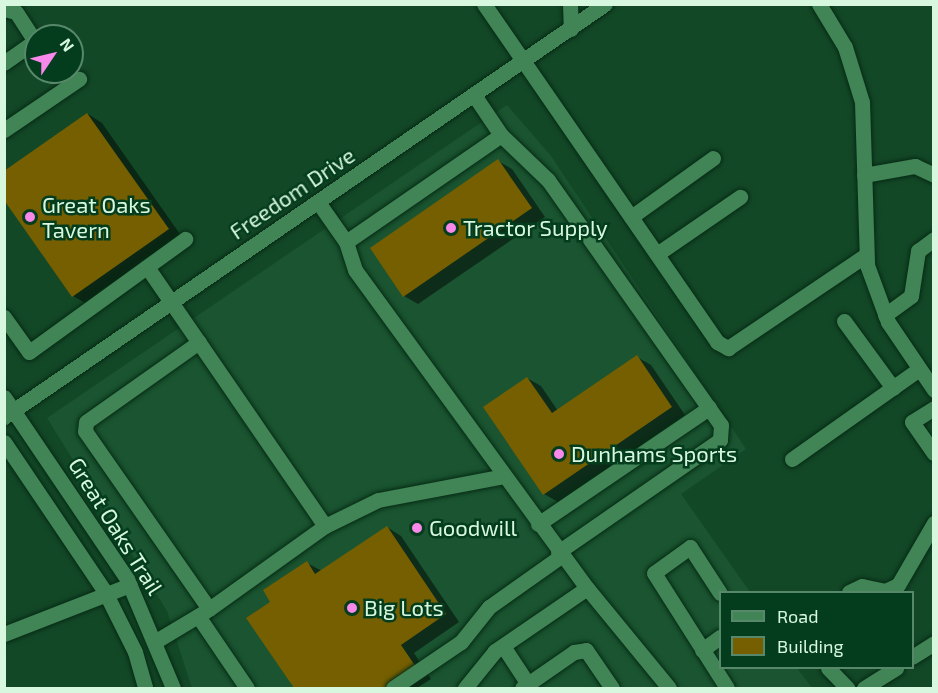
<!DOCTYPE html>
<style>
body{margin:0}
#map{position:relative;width:938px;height:693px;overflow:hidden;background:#134827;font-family:"Exo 2",sans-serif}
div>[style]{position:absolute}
.built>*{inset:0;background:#1a5430}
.shadow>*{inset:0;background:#0007}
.building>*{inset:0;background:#765f01}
.roads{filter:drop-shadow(0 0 2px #062b14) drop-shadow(0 0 2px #062b14)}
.minor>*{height:15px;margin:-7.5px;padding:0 7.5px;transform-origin:7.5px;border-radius:7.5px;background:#418456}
.dots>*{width:16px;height:16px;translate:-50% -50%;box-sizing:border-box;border:3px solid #043d1d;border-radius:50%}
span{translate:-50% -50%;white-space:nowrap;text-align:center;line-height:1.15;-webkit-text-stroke:5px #043d1d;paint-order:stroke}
.street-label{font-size:22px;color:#d7f8de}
.poi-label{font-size:22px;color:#d7f8de}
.left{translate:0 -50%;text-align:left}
.frame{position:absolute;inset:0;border:6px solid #d7f8de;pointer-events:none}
.legend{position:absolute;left:719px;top:591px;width:195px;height:78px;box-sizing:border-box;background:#043d1d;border:2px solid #58886a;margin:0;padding:8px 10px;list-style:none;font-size:18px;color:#d7f8de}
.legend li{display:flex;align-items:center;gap:12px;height:30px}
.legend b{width:30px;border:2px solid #58886a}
.north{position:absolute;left:24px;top:24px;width:60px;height:60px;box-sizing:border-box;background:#043d1d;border:2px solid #58886a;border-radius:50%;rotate:55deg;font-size:16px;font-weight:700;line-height:24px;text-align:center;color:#d7f8de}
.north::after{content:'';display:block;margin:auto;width:21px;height:27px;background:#f888ea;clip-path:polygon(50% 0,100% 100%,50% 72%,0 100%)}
</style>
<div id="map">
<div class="built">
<i style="clip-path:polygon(507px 105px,551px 156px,746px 449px,681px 494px,750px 592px,720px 592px,720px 668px,797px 668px,812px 688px,192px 688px,167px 611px,47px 418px)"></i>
</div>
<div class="shadow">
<i style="clip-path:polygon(88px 114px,102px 123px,182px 237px,87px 304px,73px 296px)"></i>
<i style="clip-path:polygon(498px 161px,512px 169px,545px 217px,418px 304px,404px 296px,372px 249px)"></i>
<i style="clip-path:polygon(637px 357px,651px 365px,685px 415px,558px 502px,544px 494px,527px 378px,541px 386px,558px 411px)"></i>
<i style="clip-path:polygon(387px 527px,401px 536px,459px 622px,414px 653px,431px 679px,417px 688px,296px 688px,248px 619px,272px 602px,307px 563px,322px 571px)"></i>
</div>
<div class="building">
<i style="clip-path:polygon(87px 113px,169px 229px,72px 297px,4px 200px,4px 171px)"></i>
<i style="clip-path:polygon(498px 159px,532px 208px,403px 297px,370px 248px)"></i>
<i style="clip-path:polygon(637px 355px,672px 407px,543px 495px,483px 407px,527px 377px,552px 413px)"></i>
<i style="clip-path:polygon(387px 526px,446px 614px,401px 645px,418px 670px,391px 688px,294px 688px,246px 618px,270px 602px,263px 590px,307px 561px,315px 574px)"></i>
</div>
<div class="roads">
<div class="minor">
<i style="left:484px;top:4px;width:411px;rotate:55.4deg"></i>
<i style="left:717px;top:342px;width:13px;rotate:29deg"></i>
<i style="left:728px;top:348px;width:166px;rotate:-34deg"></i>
<i style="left:570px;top:4px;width:25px;rotate:88deg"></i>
<i style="left:819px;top:4px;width:50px;rotate:58.8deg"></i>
<i style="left:845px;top:47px;width:58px;rotate:72.8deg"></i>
<i style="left:862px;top:102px;width:163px;rotate:88.2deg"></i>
<i style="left:867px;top:265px;width:61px;rotate:69.8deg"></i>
<i style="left:888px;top:322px;width:82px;rotate:55.9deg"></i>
<i style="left:4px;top:9px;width:12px;rotate:14deg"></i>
<i style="left:16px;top:12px;width:35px;rotate:57deg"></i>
<i style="left:35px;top:41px;width:38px;rotate:145deg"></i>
<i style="left:474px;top:95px;width:48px;rotate:56deg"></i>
<i style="left:501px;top:135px;width:65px;rotate:43.8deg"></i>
<i style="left:548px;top:180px;width:300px;rotate:54.8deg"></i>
<i style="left:721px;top:425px;width:15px;rotate:94deg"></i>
<i style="left:720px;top:440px;width:197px;rotate:145.3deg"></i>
<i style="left:4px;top:130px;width:91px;rotate:-34.2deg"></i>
<i style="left:864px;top:175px;width:52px;rotate:-10deg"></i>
<i style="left:915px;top:166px;width:21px;rotate:25deg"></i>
<i style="left:318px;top:202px;width:49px;rotate:55deg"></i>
<i style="left:346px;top:242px;width:29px;rotate:72deg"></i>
<i style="left:355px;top:270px;width:394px;rotate:53.9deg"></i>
<i style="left:587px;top:588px;width:112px;rotate:145.6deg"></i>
<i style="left:495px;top:651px;width:48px;rotate:129deg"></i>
<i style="left:631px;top:217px;width:101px;rotate:-35.7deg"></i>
<i style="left:346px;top:242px;width:188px;rotate:-34.6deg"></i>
<i style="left:657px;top:254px;width:101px;rotate:-34.5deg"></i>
<i style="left:147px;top:267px;width:314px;rotate:55.5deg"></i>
<i style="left:325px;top:526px;width:59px;rotate:-26.1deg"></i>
<i style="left:378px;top:500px;width:128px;rotate:-10.8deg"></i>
<i style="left:885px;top:315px;width:32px;rotate:-36deg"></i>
<i style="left:911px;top:296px;width:46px;rotate:-81.2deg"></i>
<i style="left:918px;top:251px;width:20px;rotate:-37deg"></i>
<i style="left:4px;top:317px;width:43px;rotate:54.5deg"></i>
<i style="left:29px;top:352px;width:193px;rotate:-35.9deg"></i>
<i style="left:844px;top:321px;width:83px;rotate:53.8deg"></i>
<i style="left:199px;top:342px;width:138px;rotate:144.7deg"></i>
<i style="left:86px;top:422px;width:9px;rotate:96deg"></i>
<i style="left:85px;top:431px;width:217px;rotate:55.1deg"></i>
<i style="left:209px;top:609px;width:143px;rotate:-35.6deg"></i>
<i style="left:4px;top:397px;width:220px;rotate:55.9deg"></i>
<i style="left:127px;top:579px;width:118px;rotate:67.1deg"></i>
<i style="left:934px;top:408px;width:26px;rotate:148deg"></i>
<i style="left:912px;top:422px;width:38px;rotate:55deg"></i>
<i style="left:4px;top:417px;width:729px;rotate:-34.5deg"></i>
<i style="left:4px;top:442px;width:179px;rotate:56deg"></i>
<i style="left:104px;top:590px;width:69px;rotate:63.4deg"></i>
<i style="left:135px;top:652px;width:37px;rotate:74deg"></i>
<i style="left:792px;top:459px;width:156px;rotate:-35.3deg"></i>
<i style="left:538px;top:524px;width:207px;rotate:-34.2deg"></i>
<i style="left:587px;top:588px;width:129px;rotate:50.6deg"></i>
<i style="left:849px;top:592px;width:14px;rotate:-25deg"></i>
<i style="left:862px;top:586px;width:24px;rotate:12deg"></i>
<i style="left:885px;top:591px;width:14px;rotate:-25deg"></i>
<i style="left:898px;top:585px;width:72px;rotate:-59.9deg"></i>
<i style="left:720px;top:593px;width:55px;rotate:-123.1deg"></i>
<i style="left:690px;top:547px;width:44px;rotate:144.2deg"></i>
<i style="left:654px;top:573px;width:136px;rotate:57.6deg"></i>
<i style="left:198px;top:616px;width:87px;rotate:55.8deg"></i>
<i style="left:4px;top:634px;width:135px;rotate:-21.3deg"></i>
<i style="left:156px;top:641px;width:58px;rotate:-31deg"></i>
<i style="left:503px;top:646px;width:45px;rotate:56.7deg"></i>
<i style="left:702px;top:650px;width:22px;rotate:-36deg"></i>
<i style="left:912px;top:657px;width:26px;rotate:-32deg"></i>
<i style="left:828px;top:668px;width:28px;rotate:46deg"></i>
<i style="left:393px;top:688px;width:82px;rotate:-34.1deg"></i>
<i style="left:461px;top:642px;width:45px;rotate:-51.3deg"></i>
<i style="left:489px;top:607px;width:88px;rotate:-35.3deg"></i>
<i style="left:522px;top:688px;width:63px;rotate:-34.7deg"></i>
<i style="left:574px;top:652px;width:12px;rotate:-9deg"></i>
<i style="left:586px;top:650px;width:46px;rotate:55.6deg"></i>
<i style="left:864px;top:688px;width:38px;rotate:-32deg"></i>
</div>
</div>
<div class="dots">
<i style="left:30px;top:217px;background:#f888ea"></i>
<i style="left:451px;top:228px;background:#f888ea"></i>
<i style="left:559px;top:454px;background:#f888ea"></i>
<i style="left:417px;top:528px;background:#f888ea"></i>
<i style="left:352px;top:608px;background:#f888ea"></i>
</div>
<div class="street-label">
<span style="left:292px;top:193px;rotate:-34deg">Freedom Drive</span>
<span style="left:116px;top:526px;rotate:58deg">Great Oaks Trail</span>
</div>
<div class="poi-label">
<span class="left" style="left:42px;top:217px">Great Oaks<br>Tavern</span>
<span class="left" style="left:463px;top:228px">Tractor Supply</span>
<span class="left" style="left:571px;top:454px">Dunhams Sports</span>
<span class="left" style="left:429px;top:528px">Goodwill</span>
<span class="left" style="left:364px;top:608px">Big Lots</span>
</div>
<div class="frame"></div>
<ul class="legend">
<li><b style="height:8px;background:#418456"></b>Road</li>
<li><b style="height:16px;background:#765f01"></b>Building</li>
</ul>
<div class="north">N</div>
</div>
